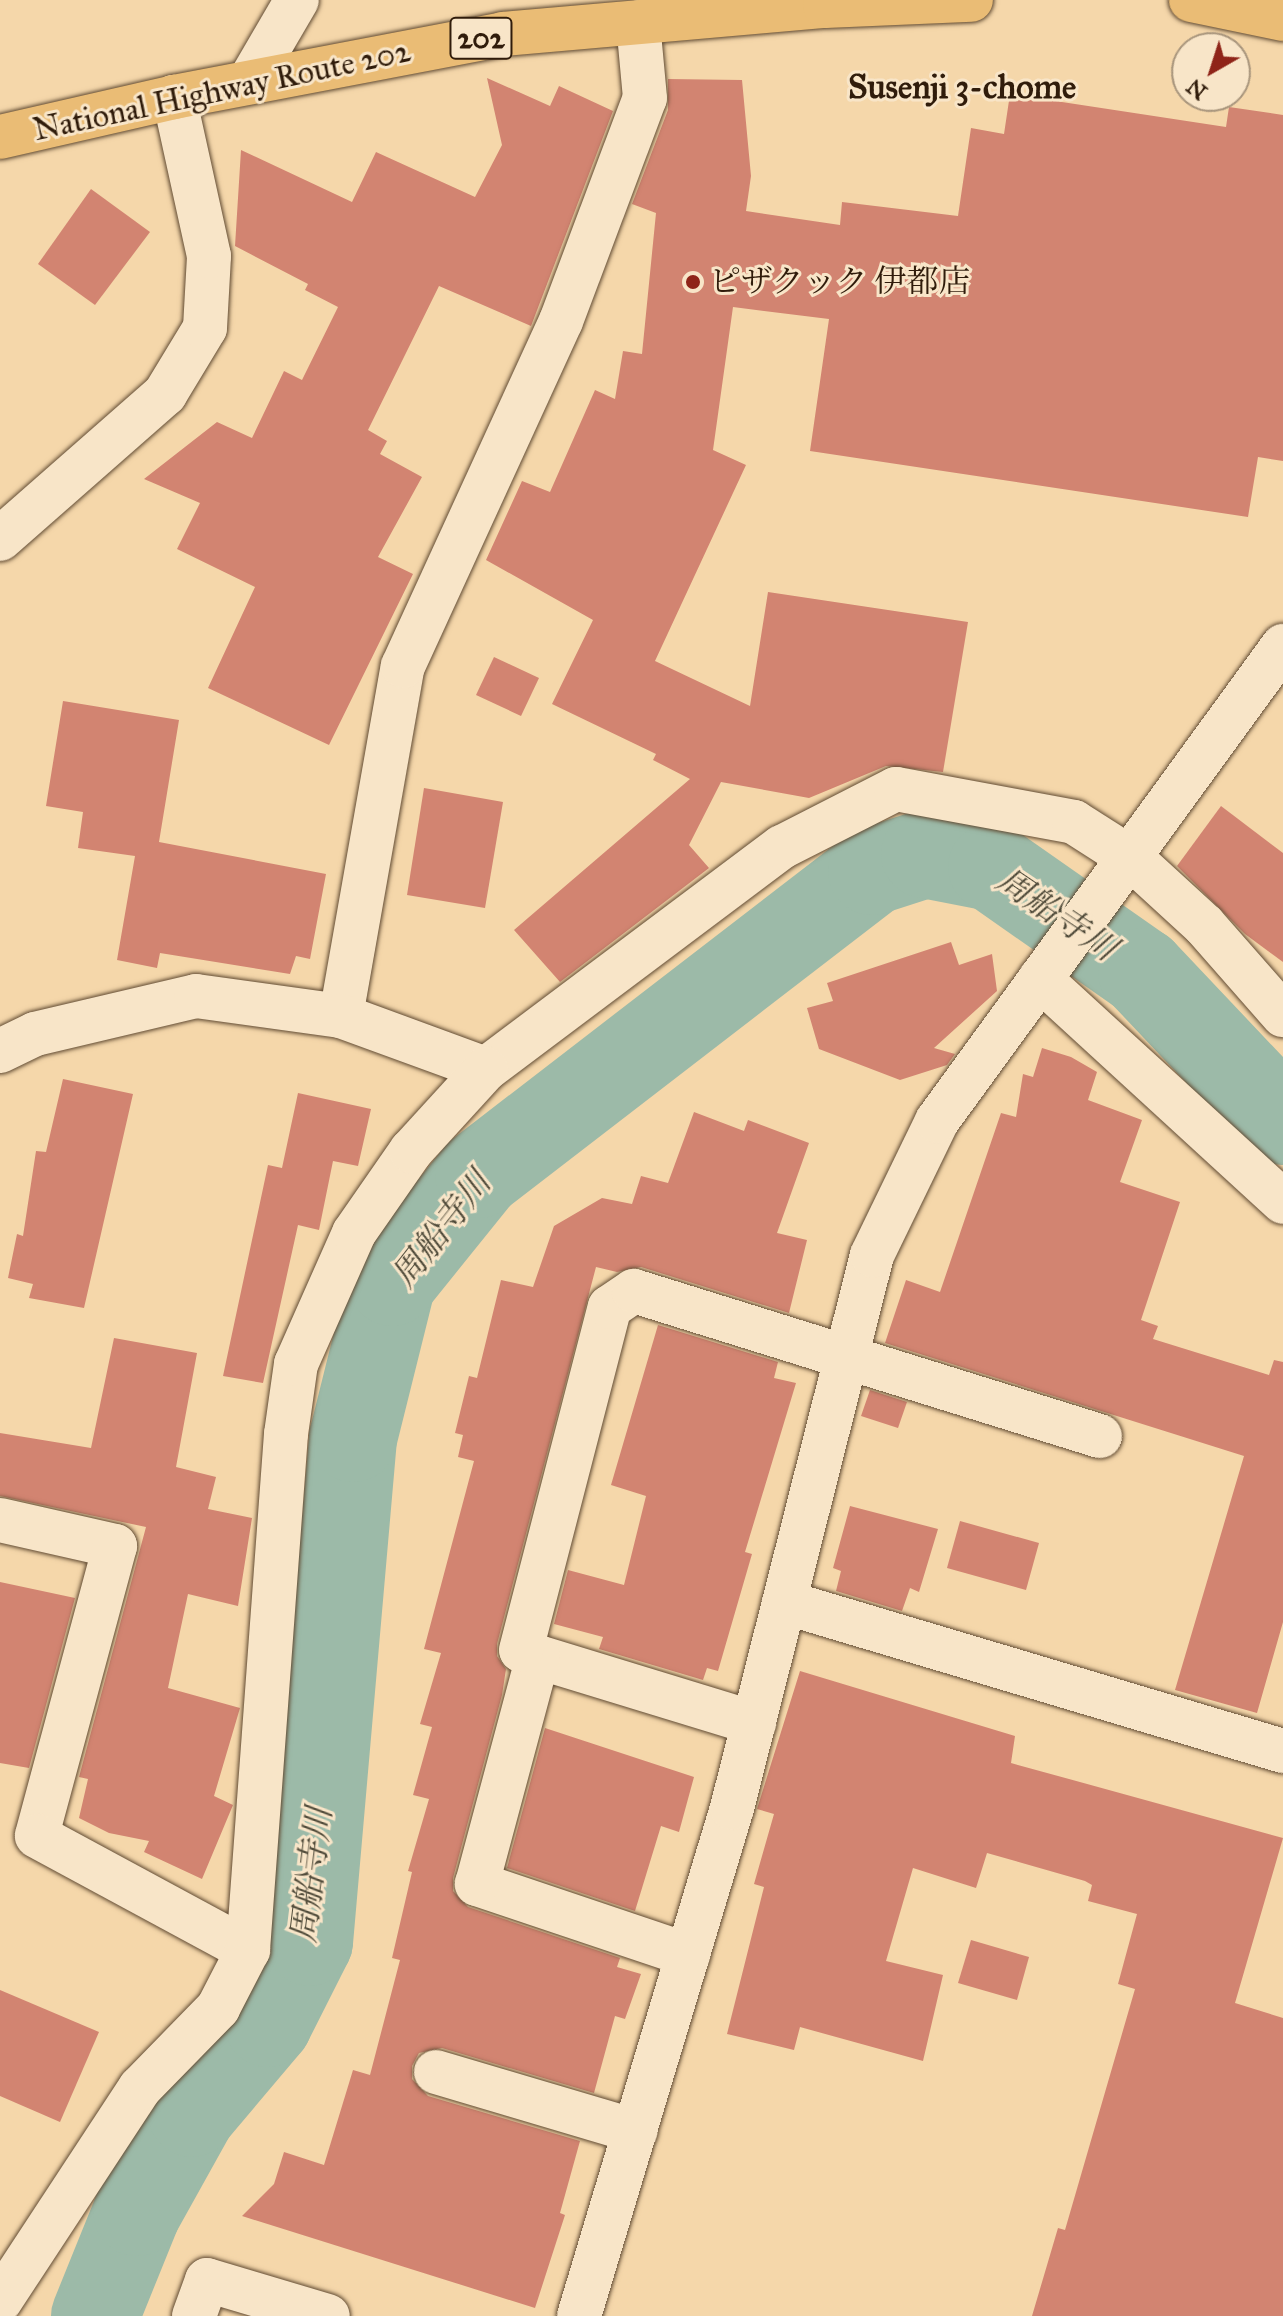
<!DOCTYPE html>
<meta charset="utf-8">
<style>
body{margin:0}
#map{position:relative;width:1283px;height:2316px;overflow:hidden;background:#f5d7aa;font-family:"IM FELL Great Primer","Noto Serif JP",serif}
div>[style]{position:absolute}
.river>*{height:88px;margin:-44px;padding:0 44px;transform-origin:44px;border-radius:44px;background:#9cbaa8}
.building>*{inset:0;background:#d28471}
.roads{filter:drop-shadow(0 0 2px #614b33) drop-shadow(0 0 2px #614b33)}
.minor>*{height:44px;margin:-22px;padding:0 22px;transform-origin:22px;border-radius:22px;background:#f8e5c8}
.highway>*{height:44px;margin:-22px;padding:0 22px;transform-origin:22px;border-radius:22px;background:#eabc75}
.dots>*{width:22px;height:22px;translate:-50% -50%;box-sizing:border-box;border:4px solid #f8e5c8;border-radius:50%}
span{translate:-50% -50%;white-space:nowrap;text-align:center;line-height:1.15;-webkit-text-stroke:6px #f8e5c8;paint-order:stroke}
.shield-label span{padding:2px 6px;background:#f8e5c8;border:2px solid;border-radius:6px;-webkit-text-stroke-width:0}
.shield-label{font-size:30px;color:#301c0b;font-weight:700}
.street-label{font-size:32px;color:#301c0b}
.poi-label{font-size:32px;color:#301c0b}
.left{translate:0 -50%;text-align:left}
.neighbourhood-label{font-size:34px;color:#301c0b;font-weight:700}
.water-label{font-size:34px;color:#504b3a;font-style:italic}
.north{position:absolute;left:1171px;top:32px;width:80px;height:80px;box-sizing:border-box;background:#f8e5c8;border:2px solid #a8957c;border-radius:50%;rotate:219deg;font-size:22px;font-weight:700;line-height:32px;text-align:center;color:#301c0b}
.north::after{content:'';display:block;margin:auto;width:28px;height:36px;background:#8f2418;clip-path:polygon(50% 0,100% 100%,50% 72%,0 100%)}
</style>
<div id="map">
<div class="river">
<i style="left:95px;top:2316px;width:112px;rotate:-68deg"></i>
<i style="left:137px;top:2212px;width:113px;rotate:-60.9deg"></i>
<i style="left:192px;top:2113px;width:118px;rotate:-49.8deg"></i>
<i style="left:268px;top:2023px;width:91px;rotate:-63.2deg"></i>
<i style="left:309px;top:1942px;width:506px;rotate:-85.01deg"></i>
<i style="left:353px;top:1438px;width:161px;rotate:-76deg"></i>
<i style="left:392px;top:1282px;width:139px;rotate:-51.1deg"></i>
<i style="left:479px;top:1174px;width:496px;rotate:-37.6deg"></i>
<i style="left:872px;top:871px;width:56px;rotate:-17.8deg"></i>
<i style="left:925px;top:854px;width:68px;rotate:11deg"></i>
<i style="left:992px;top:867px;width:183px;rotate:35deg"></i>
<i style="left:1142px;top:972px;width:205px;rotate:46.6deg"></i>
</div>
<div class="building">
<i style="clip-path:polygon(487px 78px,550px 106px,559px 86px,613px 111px,531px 326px,439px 286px,368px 430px,387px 441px,380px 454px,422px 477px,378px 557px,413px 574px,329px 745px,208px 688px,255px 587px,177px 549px,200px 503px,144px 479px,217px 422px,252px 438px,284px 371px,302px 380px,338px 307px,305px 290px,308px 284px,235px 246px,241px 150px,352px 202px,376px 152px,475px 197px,502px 145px)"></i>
<i style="clip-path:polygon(668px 79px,742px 80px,751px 176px,746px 211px,840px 225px,842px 202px,958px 216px,971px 128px,1004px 134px,1010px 94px,1226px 127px,1229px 107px,1283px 115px,1283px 461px,1258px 457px,1248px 517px,810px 451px,829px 319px,733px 307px,713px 450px,746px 465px,655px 661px,750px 706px,768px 592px,968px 622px,943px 772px,886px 766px,809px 798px,721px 782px,689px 845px,709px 868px,560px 982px,514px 930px,690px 779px,653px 760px,656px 754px,552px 704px,593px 620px,486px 560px,522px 481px,550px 492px,595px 390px,615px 399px,623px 351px,642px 354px,656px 213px,632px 204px,668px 110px)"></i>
<i style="clip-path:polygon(91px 189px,150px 232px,95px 305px,38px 264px)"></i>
<i style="clip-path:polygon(494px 657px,539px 678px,521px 716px,476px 695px)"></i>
<i style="clip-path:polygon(63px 701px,179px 720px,159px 842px,326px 874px,310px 959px,296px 956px,290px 974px,160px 953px,157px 968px,117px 960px,135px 856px,78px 848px,83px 812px,46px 806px)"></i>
<i style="clip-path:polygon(424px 788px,503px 802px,485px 908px,407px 895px)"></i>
<i style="clip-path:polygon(1221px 806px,1283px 853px,1283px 962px,1245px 934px,1177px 866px)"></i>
<i style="clip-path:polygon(951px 942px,959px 965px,992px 954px,997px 991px,934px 1048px,955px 1054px,947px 1065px,900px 1080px,819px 1049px,807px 1008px,833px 1001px,827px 983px)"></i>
<i style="clip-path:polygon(1042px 1048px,1071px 1057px,1097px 1072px,1088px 1100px,1142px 1120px,1120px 1182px,1180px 1202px,1141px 1320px,1158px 1326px,1153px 1339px,1269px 1375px,1274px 1360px,1283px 1362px,1283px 1622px,1257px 1713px,1175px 1690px,1244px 1456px,885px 1343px,906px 1280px,940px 1292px,1001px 1113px,1016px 1117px,1023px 1074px,1033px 1077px)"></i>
<i style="clip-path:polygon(63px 1079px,133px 1094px,84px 1308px,29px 1298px,33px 1284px,8px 1278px,17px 1234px,23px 1236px,36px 1151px,46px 1152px)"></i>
<i style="clip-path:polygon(298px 1093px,371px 1109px,358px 1166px,333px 1161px,319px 1230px,298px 1225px,263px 1383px,223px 1376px,268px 1165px,282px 1168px)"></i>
<i style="clip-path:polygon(694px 1112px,744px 1131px,748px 1120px,809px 1143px,777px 1233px,807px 1240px,789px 1313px,641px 1267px,617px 1272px,596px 1267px,497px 1644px,497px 1656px,506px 1669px,502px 1695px,453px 1878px,453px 1891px,468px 1907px,620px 1958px,617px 1967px,641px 1974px,625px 2019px,615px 2016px,594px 2093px,442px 2048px,419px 2053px,412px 2066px,412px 2079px,428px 2096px,580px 2141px,560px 2213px,565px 2215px,535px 2308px,242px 2216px,274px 2184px,284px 2152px,324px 2165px,353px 2070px,370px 2075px,400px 1960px,392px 1958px,412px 1872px,408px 1871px,429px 1799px,413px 1795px,432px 1727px,420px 1724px,441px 1653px,424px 1649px,474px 1461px,458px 1457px,463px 1435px,455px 1433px,469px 1376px,477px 1378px,501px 1280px,533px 1287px,554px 1226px,602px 1198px,632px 1204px,641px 1176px,668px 1183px)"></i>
<i style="clip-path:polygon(658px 1325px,778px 1362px,774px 1378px,796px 1383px,745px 1552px,752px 1554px,718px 1671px,707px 1668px,703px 1680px,599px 1649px,603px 1637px,554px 1624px,568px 1570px,624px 1585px,646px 1496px,611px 1485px)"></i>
<i style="clip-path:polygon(114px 1338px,197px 1353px,176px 1467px,216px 1477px,208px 1509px,252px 1518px,238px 1606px,188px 1594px,168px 1688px,240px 1708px,214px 1796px,233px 1805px,202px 1879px,144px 1852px,149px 1841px,109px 1833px,79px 1818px,88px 1779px,79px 1777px,146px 1527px,0 1496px,0 1433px,91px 1448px)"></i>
<i style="clip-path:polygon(870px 1390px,907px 1402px,898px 1428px,861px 1416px)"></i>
<i style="clip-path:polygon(850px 1506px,938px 1529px,919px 1592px,910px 1588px,902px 1611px,836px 1591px,841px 1571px,833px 1568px)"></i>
<i style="clip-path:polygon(960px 1521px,1039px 1543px,1026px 1590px,947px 1568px)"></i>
<i style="clip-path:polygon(0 1582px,75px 1598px,29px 1768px,0 1763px)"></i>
<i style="clip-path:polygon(800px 1671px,1015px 1736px,1011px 1763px,1283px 1838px,1235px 2003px,1283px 2018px,1283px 2316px,1032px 2316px,1058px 2228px,1065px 2230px,1135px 1989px,1118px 1984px,1137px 1914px,1088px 1901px,1092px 1885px,1085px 1881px,987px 1853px,976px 1888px,913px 1868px,886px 1961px,943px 1975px,923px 2061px,800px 2027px,794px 2050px,727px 2034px,764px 1887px,754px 1884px,774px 1814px,757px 1809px)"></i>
<i style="clip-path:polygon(545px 1728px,694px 1777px,679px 1832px,661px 1826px,635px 1911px,507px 1868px)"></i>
<i style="clip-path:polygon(971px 1940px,1029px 1957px,1017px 2000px,958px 1983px)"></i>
<i style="clip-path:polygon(0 1990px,99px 2032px,60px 2122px,0 2096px)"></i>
</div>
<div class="roads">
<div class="minor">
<i style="left:249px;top:82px;width:95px;rotate:-59.7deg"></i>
<i style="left:0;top:539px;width:220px;rotate:-41.3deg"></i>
<i style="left:165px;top:394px;width:77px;rotate:-58.8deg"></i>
<i style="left:205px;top:328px;width:72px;rotate:-86.8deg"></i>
<i style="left:209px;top:256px;width:163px;rotate:-102.4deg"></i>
<i style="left:1040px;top:979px;width:330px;rotate:42.5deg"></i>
<i style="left:341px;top:1016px;width:355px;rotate:-80deg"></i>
<i style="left:403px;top:666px;width:379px;rotate:-65.4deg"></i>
<i style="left:561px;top:321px;width:238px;rotate:-69.4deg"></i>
<i style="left:645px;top:98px;width:76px;rotate:-95.3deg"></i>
<i style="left:0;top:1051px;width:39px;rotate:-26deg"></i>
<i style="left:35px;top:1034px;width:165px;rotate:-13.3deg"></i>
<i style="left:196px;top:996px;width:146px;rotate:7.9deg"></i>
<i style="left:341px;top:1016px;width:154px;rotate:20.1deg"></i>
<i style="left:486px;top:1069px;width:370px;rotate:-36.9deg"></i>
<i style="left:782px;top:847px;width:128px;rotate:-27deg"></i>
<i style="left:896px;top:789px;width:181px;rotate:10.5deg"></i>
<i style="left:1074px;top:822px;width:69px;rotate:32.5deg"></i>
<i style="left:1132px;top:859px;width:98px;rotate:42.5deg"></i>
<i style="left:1204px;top:925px;width:120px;rotate:48.7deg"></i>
<i style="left:0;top:1520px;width:118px;rotate:12.7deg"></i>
<i style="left:115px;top:1546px;width:300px;rotate:105.1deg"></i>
<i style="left:37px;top:1836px;width:240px;rotate:28.4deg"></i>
<i style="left:784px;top:1602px;width:521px;rotate:16.63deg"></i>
<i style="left:538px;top:1657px;width:226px;rotate:17deg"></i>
<i style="left:688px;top:1955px;width:223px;rotate:-161.4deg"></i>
<i style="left:477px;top:1884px;width:235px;rotate:-75deg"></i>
<i style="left:538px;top:1657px;width:18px;rotate:-158deg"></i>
<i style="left:521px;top:1650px;width:354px;rotate:-75.5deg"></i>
<i style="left:610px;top:1307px;width:29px;rotate:-34deg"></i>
<i style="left:634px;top:1291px;width:488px;rotate:17.3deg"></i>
<i style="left:436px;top:2072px;width:208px;rotate:16.5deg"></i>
<i style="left:0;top:2301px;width:255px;rotate:-56.7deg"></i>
<i style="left:140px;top:2088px;width:112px;rotate:-45.7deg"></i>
<i style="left:218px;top:2008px;width:65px;rotate:-62.7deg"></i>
<i style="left:248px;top:1950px;width:517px;rotate:-85.79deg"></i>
<i style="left:286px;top:1434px;width:71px;rotate:-81.9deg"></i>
<i style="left:296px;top:1364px;width:143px;rotate:-66.1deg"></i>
<i style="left:354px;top:1233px;width:100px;rotate:-55.2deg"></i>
<i style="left:411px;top:1151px;width:111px;rotate:-47.6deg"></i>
<i style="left:194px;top:2316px;width:38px;rotate:-70deg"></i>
<i style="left:207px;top:2280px;width:126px;rotate:16.6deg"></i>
<i style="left:579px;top:2316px;width:531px;rotate:-73.24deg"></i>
<i style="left:732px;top:1808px;width:570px;rotate:-75.79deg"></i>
<i style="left:872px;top:1255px;width:149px;rotate:-64.1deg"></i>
<i style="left:937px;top:1121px;width:588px;rotate:-53.93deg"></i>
</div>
<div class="highway">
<i style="left:1191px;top:0;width:94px;rotate:11.7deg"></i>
<i style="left:0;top:137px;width:179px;rotate:-12.9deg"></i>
<i style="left:174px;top:97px;width:335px;rotate:-10.8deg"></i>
<i style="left:503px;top:34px;width:323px;rotate:-5deg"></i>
<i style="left:825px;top:6px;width:146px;rotate:-2.4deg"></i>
</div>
</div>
<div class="dots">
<i style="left:693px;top:282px;background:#8f2418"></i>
</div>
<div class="shield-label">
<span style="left:481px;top:38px">202</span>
</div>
<div class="street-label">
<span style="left:222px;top:91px;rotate:-12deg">National Highway Route 202</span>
</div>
<div class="poi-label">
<span class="left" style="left:709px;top:282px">ピザクック 伊都店</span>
</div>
<div class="neighbourhood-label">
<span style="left:962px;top:87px">Susenji 3-chome</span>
</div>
<div class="water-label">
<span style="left:1057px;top:914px;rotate:34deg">周船寺川</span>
<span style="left:441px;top:1229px;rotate:-52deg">周船寺川</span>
<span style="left:311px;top:1875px;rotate:-83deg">周船寺川</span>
</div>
<div class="north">N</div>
</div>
